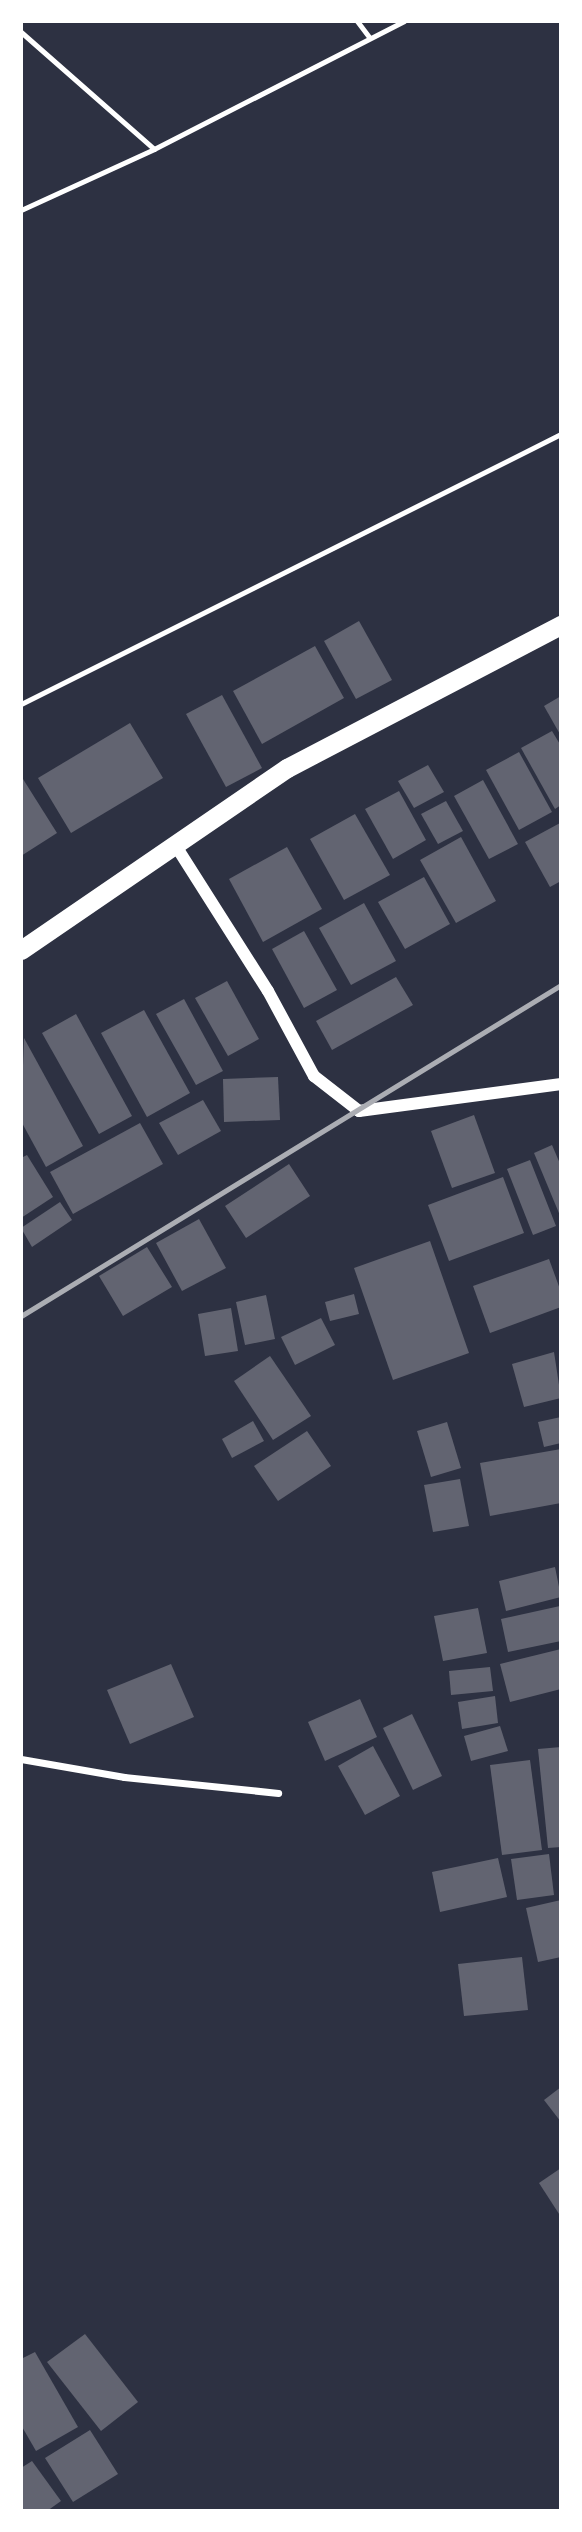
<!DOCTYPE html>
<style>
body{margin:0}
#map{position:relative;width:582px;height:2532px;overflow:hidden;background:#2d3142;font-family:Signika,sans-serif}
div>[style]{position:absolute}
.building>*{inset:0;background:#626471}
.service>*{height:5px;margin:-2.5px;padding:0 2.5px;transform-origin:2.5px;border-radius:2.5px;background:#fff}
.minor>*{height:7px;margin:-3.5px;padding:0 3.5px;transform-origin:3.5px;border-radius:3.5px;background:#fff}
.tertiary>*{height:12px;margin:-6px;padding:0 6px;transform-origin:6px;border-radius:6px;background:#fff}
.trunk>*{height:19px;margin:-9.5px;padding:0 9.5px;transform-origin:9.5px;border-radius:9.5px;background:#fff}
.rail>*{height:5px;margin:-2.5px;padding:0 2.5px;transform-origin:2.5px;border-radius:2.5px;background:#abadb3}
span{translate:-50% -50%;white-space:nowrap;text-align:center;line-height:1.15;-webkit-text-stroke:7px #fff;paint-order:stroke}
.frame{position:absolute;inset:0;border:23px solid #fff;pointer-events:none}
</style>
<div id="map">
<div class="building">
<i style="clip-path:polygon(359px 621px,392px 680px,356px 699px,324px 641px)"></i>
<i style="clip-path:polygon(315px 646px,344px 698px,262px 744px,233px 691px)"></i>
<i style="clip-path:polygon(222px 695px,262px 768px,226px 787px,186px 714px)"></i>
<i style="clip-path:polygon(561px 696px,561px 736px,544px 706px)"></i>
<i style="clip-path:polygon(130px 723px,163px 778px,71px 833px,38px 778px)"></i>
<i style="clip-path:polygon(552px 731px,561px 746px,561px 805px,555px 809px,521px 748px)"></i>
<i style="clip-path:polygon(519px 752px,552px 812px,519px 830px,486px 770px)"></i>
<i style="clip-path:polygon(428px 765px,444px 792px,414px 808px,398px 781px)"></i>
<i style="clip-path:polygon(23px 779px,57px 833px,21px 856px,21px 781px)"></i>
<i style="clip-path:polygon(483px 780px,518px 844px,489px 859px,454px 796px)"></i>
<i style="clip-path:polygon(399px 791px,426px 840px,393px 859px,365px 809px)"></i>
<i style="clip-path:polygon(446px 801px,463px 831px,438px 844px,421px 814px)"></i>
<i style="clip-path:polygon(355px 814px,390px 875px,344px 900px,310px 839px)"></i>
<i style="clip-path:polygon(560px 823px,561px 881px,550px 887px,525px 842px)"></i>
<i style="clip-path:polygon(461px 837px,496px 901px,456px 923px,420px 860px)"></i>
<i style="clip-path:polygon(287px 847px,322px 909px,263px 942px,229px 879px)"></i>
<i style="clip-path:polygon(424px 877px,450px 924px,405px 949px,378px 902px)"></i>
<i style="clip-path:polygon(364px 903px,396px 961px,351px 985px,319px 928px)"></i>
<i style="clip-path:polygon(304px 931px,337px 990px,304px 1008px,272px 949px)"></i>
<i style="clip-path:polygon(396px 977px,413px 1005px,332px 1050px,316px 1021px)"></i>
<i style="clip-path:polygon(227px 981px,259px 1039px,228px 1056px,195px 998px)"></i>
<i style="clip-path:polygon(184px 999px,223px 1071px,196px 1085px,156px 1014px)"></i>
<i style="clip-path:polygon(144px 1010px,190px 1093px,147px 1117px,101px 1033px)"></i>
<i style="clip-path:polygon(76px 1014px,132px 1116px,99px 1134px,42px 1033px)"></i>
<i style="clip-path:polygon(24px 1038px,83px 1146px,46px 1167px,21px 1121px)"></i>
<i style="clip-path:polygon(278px 1077px,280px 1120px,224px 1122px,223px 1079px)"></i>
<i style="clip-path:polygon(203px 1100px,221px 1131px,178px 1155px,159px 1123px)"></i>
<i style="clip-path:polygon(474px 1115px,495px 1173px,452px 1188px,431px 1131px)"></i>
<i style="clip-path:polygon(140px 1123px,163px 1164px,73px 1214px,50px 1172px)"></i>
<i style="clip-path:polygon(552px 1145px,561px 1166px,561px 1218px,534px 1153px)"></i>
<i style="clip-path:polygon(27px 1155px,53px 1197px,21px 1218px,21px 1158px)"></i>
<i style="clip-path:polygon(530px 1160px,556px 1226px,533px 1235px,507px 1169px)"></i>
<i style="clip-path:polygon(289px 1164px,310px 1196px,246px 1238px,225px 1206px)"></i>
<i style="clip-path:polygon(503px 1177px,524px 1233px,449px 1261px,428px 1205px)"></i>
<i style="clip-path:polygon(60px 1202px,72px 1220px,32px 1247px,21px 1228px)"></i>
<i style="clip-path:polygon(199px 1219px,226px 1268px,182px 1291px,156px 1243px)"></i>
<i style="clip-path:polygon(430px 1241px,469px 1353px,393px 1380px,354px 1268px)"></i>
<i style="clip-path:polygon(147px 1247px,172px 1287px,123px 1316px,99px 1276px)"></i>
<i style="clip-path:polygon(549px 1259px,561px 1292px,561px 1307px,490px 1333px,473px 1286px)"></i>
<i style="clip-path:polygon(354px 1294px,359px 1314px,330px 1321px,325px 1302px)"></i>
<i style="clip-path:polygon(266px 1295px,275px 1339px,245px 1345px,236px 1302px)"></i>
<i style="clip-path:polygon(231px 1308px,238px 1351px,205px 1356px,198px 1314px)"></i>
<i style="clip-path:polygon(321px 1318px,335px 1345px,295px 1365px,281px 1337px)"></i>
<i style="clip-path:polygon(554px 1352px,561px 1398px,524px 1407px,512px 1364px)"></i>
<i style="clip-path:polygon(270px 1356px,311px 1416px,273px 1440px,234px 1381px)"></i>
<i style="clip-path:polygon(561px 1417px,561px 1443px,544px 1447px,538px 1422px)"></i>
<i style="clip-path:polygon(253px 1421px,264px 1441px,232px 1458px,222px 1439px)"></i>
<i style="clip-path:polygon(447px 1422px,461px 1468px,431px 1477px,417px 1431px)"></i>
<i style="clip-path:polygon(307px 1431px,331px 1466px,278px 1501px,254px 1466px)"></i>
<i style="clip-path:polygon(561px 1449px,561px 1503px,490px 1516px,480px 1463px)"></i>
<i style="clip-path:polygon(460px 1479px,469px 1526px,433px 1532px,424px 1485px)"></i>
<i style="clip-path:polygon(555px 1567px,561px 1597px,506px 1611px,499px 1581px)"></i>
<i style="clip-path:polygon(560px 1606px,561px 1641px,508px 1652px,501px 1619px)"></i>
<i style="clip-path:polygon(478px 1608px,487px 1653px,443px 1661px,434px 1616px)"></i>
<i style="clip-path:polygon(561px 1649px,561px 1689px,510px 1702px,500px 1664px)"></i>
<i style="clip-path:polygon(171px 1664px,194px 1717px,130px 1744px,107px 1690px)"></i>
<i style="clip-path:polygon(490px 1667px,493px 1691px,451px 1695px,449px 1671px)"></i>
<i style="clip-path:polygon(495px 1696px,498px 1723px,462px 1729px,458px 1702px)"></i>
<i style="clip-path:polygon(360px 1699px,377px 1737px,325px 1761px,308px 1722px)"></i>
<i style="clip-path:polygon(412px 1714px,442px 1776px,413px 1790px,383px 1728px)"></i>
<i style="clip-path:polygon(500px 1726px,508px 1751px,471px 1761px,464px 1736px)"></i>
<i style="clip-path:polygon(373px 1746px,400px 1796px,365px 1815px,338px 1766px)"></i>
<i style="clip-path:polygon(561px 1747px,561px 1847px,548px 1848px,538px 1749px)"></i>
<i style="clip-path:polygon(530px 1760px,542px 1850px,502px 1855px,490px 1765px)"></i>
<i style="clip-path:polygon(549px 1854px,554px 1895px,517px 1900px,511px 1859px)"></i>
<i style="clip-path:polygon(498px 1858px,507px 1897px,440px 1912px,432px 1872px)"></i>
<i style="clip-path:polygon(561px 1900px,561px 1957px,538px 1962px,526px 1908px)"></i>
<i style="clip-path:polygon(522px 1957px,528px 2010px,464px 2016px,458px 1964px)"></i>
<i style="clip-path:polygon(561px 2087px,561px 2122px,544px 2100px)"></i>
<i style="clip-path:polygon(561px 2168px,561px 2217px,539px 2183px)"></i>
<i style="clip-path:polygon(85px 2334px,138px 2402px,101px 2431px,47px 2362px)"></i>
<i style="clip-path:polygon(35px 2352px,78px 2427px,36px 2451px,21px 2425px,21px 2359px)"></i>
<i style="clip-path:polygon(90px 2430px,118px 2474px,73px 2502px,45px 2458px)"></i>
<i style="clip-path:polygon(32px 2461px,61px 2501px,47px 2511px,21px 2511px,21px 2468px)"></i>
</div>
<div class="service">
<i style="left:357px;top:21px;width:21px;rotate:53deg"></i>
<i style="left:21px;top:32px;width:177px;rotate:41.3deg"></i>
<i style="left:21px;top:210px;width:146px;rotate:-24.6deg"></i>
<i style="left:154px;top:149px;width:281px;rotate:-27.1deg"></i>
<i style="left:21px;top:704px;width:604px;rotate:-26.57deg"></i>
</div>
<div class="minor">
<i style="left:21px;top:1759px;width:105px;rotate:9.9deg"></i>
<i style="left:124px;top:1777px;width:155px;rotate:5.9deg"></i>
</div>
<div class="tertiary">
<i style="left:174px;top:843px;width:175px;rotate:57.6deg"></i>
<i style="left:268px;top:991px;width:97px;rotate:61.6deg"></i>
<i style="left:314px;top:1076px;width:57px;rotate:37.9deg"></i>
<i style="left:359px;top:1111px;width:204px;rotate:-7.6deg"></i>
</div>
<div class="trunk">
<i style="left:21px;top:950px;width:322px;rotate:-34.4deg"></i>
<i style="left:287px;top:768px;width:309px;rotate:-27.6deg"></i>
</div>
<div class="rail">
<i style="left:21px;top:1316px;width:633px;rotate:-31.51deg"></i>
</div>
<div class="frame"></div>
</div>
